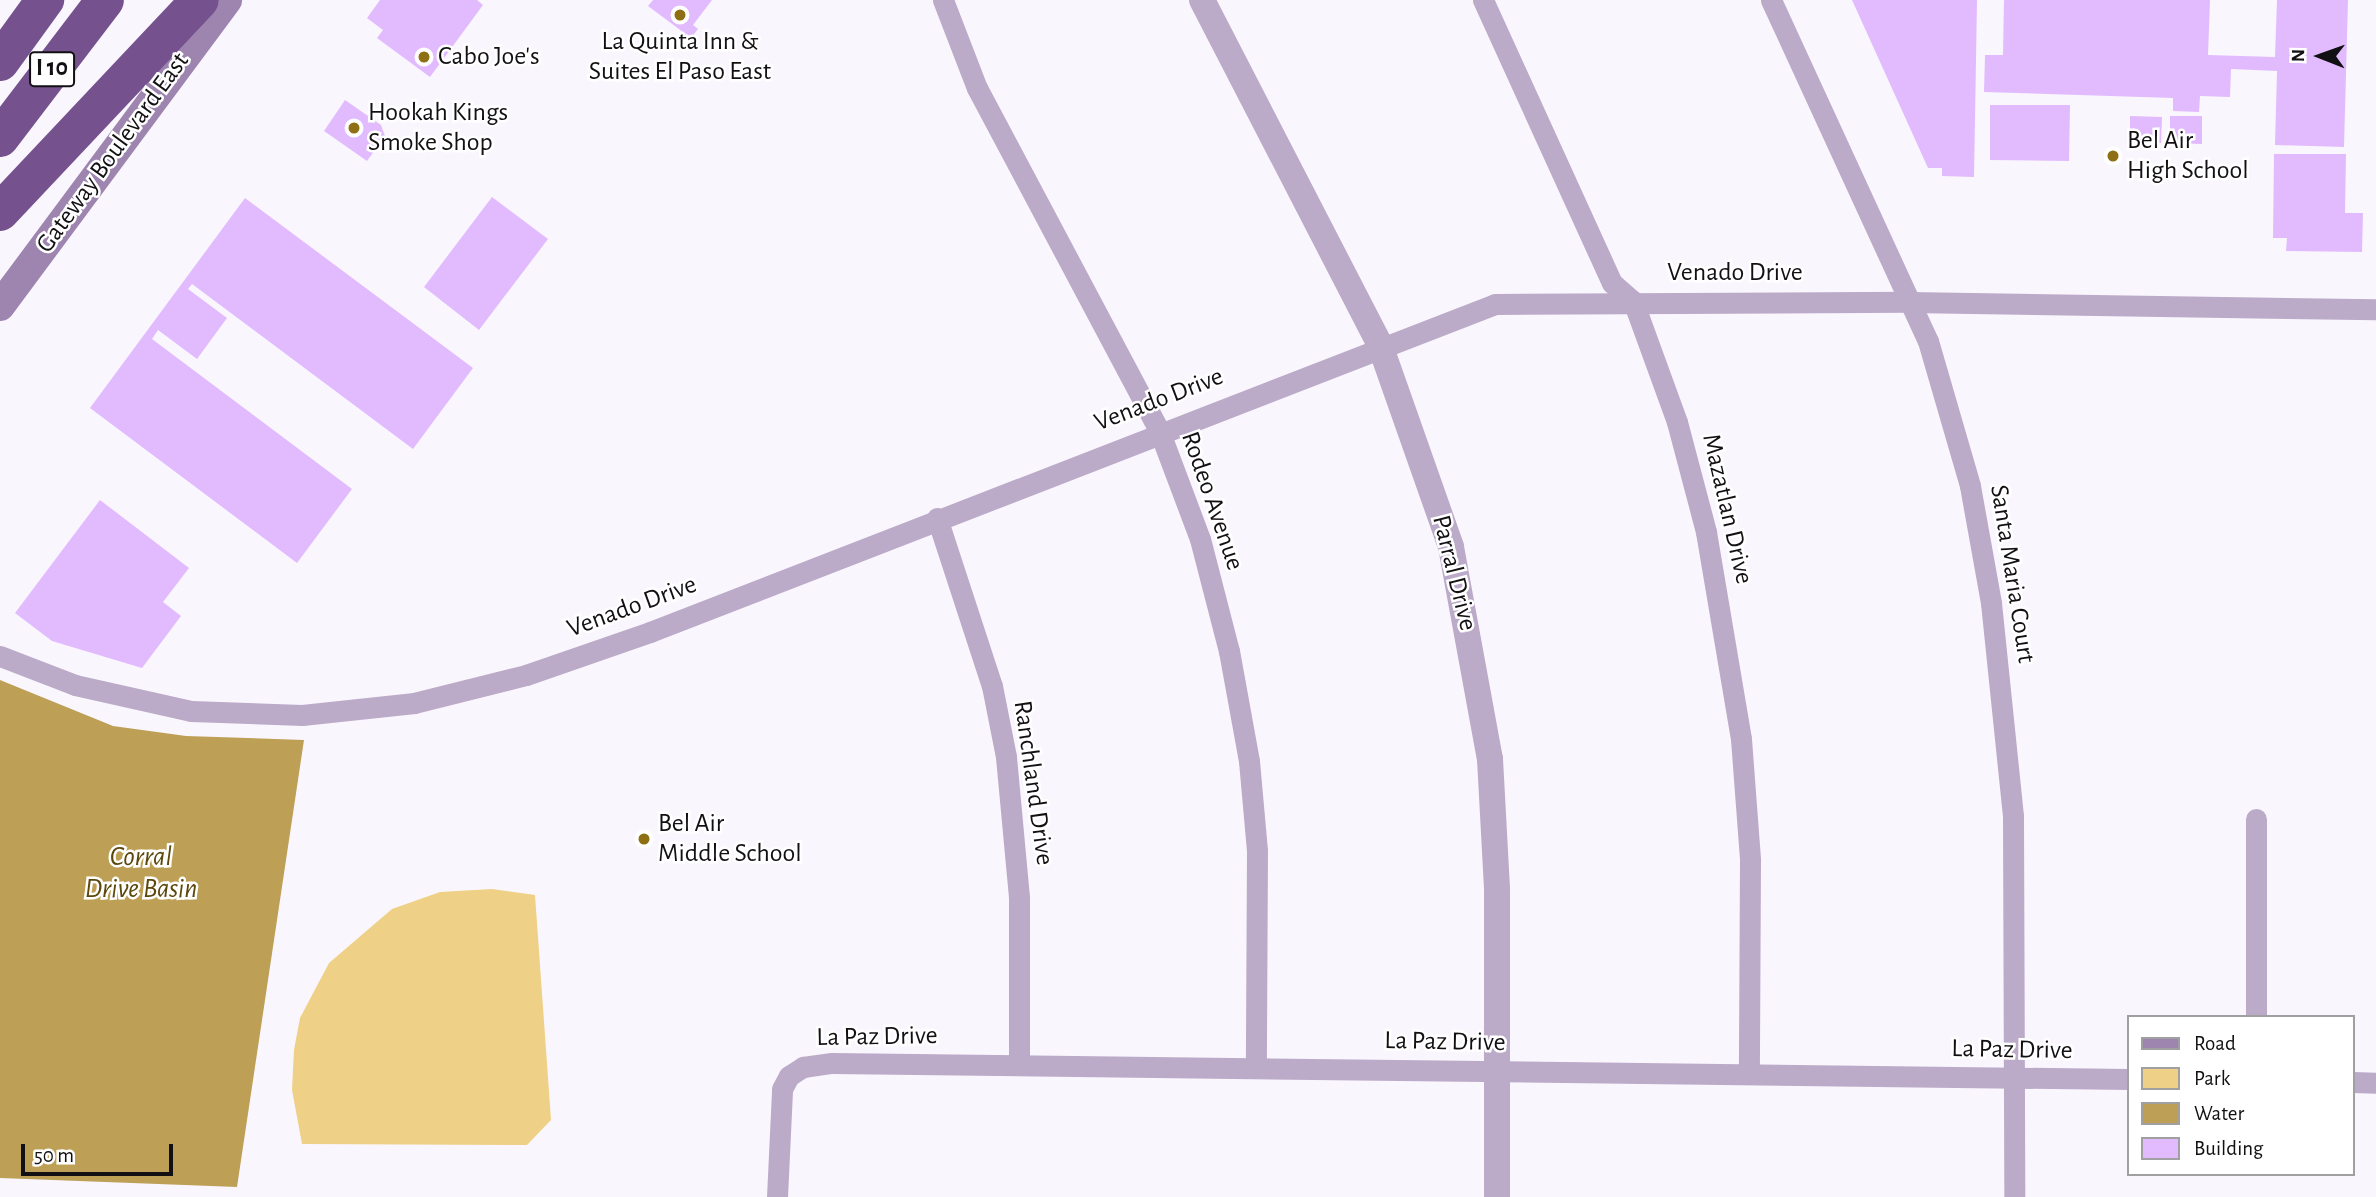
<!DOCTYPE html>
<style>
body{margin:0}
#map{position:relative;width:2376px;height:1197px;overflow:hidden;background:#faf6fe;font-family:"Alegreya Sans",sans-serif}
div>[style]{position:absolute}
.green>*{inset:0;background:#efd087}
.water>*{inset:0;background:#bd9f55}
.building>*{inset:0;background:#e1bbfe}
.minor>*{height:21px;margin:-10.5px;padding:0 10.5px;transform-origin:10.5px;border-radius:10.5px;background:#bbabc8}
.tertiary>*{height:26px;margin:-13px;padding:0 13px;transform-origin:13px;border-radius:13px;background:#bbabc8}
.secondary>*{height:30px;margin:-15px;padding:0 15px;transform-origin:15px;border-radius:15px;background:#9d85b0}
.motorway>*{height:38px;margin:-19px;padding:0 19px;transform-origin:19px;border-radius:19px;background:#75528e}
.dots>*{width:19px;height:19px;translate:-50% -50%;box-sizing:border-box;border:4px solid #fff;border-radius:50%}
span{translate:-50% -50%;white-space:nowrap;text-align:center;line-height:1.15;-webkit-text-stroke:5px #fff;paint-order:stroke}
.shield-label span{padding:2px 5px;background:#fff;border:2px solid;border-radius:5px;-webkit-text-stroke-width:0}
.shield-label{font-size:24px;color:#121013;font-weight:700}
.poi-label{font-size:26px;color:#121013}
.left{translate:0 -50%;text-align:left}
.street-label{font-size:26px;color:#121013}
.water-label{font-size:28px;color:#5c480c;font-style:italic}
.legend{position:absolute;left:2127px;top:1015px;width:228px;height:161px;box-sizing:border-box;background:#fff;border:2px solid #a09fa1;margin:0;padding:9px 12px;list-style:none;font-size:21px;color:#121013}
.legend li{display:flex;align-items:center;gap:14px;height:35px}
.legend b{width:35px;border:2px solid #a09fa1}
.north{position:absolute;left:2285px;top:21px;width:70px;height:70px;-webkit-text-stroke:5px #fff;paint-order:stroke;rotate:271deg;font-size:19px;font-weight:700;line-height:28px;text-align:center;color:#121013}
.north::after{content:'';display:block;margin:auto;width:24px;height:32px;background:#121013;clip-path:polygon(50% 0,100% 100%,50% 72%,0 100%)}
.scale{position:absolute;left:21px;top:1144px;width:152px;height:32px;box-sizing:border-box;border:4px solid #121013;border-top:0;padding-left:9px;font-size:21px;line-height:24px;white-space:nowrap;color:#121013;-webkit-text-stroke:5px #fff;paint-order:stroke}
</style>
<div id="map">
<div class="green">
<i style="clip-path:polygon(492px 889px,535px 895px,551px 1120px,527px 1145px,302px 1144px,292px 1090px,294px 1050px,300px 1018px,329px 963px,392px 909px,440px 892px)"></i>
</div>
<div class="water">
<i style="clip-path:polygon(0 680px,113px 726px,186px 736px,304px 740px,237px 1187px,0 1178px)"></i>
</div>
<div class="building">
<i style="clip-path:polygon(380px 0,477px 0,483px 5px,430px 77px,377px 38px,383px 30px,367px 18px)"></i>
<i style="clip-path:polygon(653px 0,712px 0,693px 25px,698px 29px,691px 38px,648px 6px)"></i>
<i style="clip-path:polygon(1852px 0,1977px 0,1974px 177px,1942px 176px,1942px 168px,1928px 168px)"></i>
<i style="clip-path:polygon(2004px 0,2210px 0,2208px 55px,2275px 57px,2277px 0,2348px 0,2344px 147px,2275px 145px,2277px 71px,2231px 69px,2230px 97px,2200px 96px,2199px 112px,2173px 111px,2173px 98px,1984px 92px,1985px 55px,2003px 55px)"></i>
<i style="clip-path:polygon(345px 100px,381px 125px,385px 136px,367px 161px,324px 131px)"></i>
<i style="clip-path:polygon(1990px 105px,2070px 105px,2069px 161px,1990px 160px)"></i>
<i style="clip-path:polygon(2130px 116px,2162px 117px,2161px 143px,2130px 142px)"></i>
<i style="clip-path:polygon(2170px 116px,2202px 116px,2202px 144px,2170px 143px)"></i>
<i style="clip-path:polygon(2274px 154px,2346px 154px,2345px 213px,2363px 213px,2362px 252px,2286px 251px,2287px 238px,2273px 238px)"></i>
<i style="clip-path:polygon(492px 197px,548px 239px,479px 330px,424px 287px)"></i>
<i style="clip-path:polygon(245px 198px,473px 368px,413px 449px,192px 284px,188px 289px,227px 318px,197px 359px,158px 330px,152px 339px,352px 489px,297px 563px,90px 408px)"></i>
<i style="clip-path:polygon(100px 500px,189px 568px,163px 602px,181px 616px,142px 668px,52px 641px,15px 613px)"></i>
</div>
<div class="minor">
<i style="left:943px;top:0;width:94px;rotate:68.9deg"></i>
<i style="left:977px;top:88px;width:387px;rotate:62deg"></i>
<i style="left:1159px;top:430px;width:116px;rotate:69.4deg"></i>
<i style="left:1200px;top:539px;width:116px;rotate:75.5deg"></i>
<i style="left:1229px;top:651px;width:112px;rotate:79.7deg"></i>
<i style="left:1249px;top:761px;width:89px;rotate:84.9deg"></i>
<i style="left:1257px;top:850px;width:217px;rotate:90.3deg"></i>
<i style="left:1483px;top:0;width:311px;rotate:65.5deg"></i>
<i style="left:1612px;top:283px;width:28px;rotate:41deg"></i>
<i style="left:1633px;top:301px;width:129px;rotate:70deg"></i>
<i style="left:1677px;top:422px;width:114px;rotate:75.2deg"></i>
<i style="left:1706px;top:532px;width:210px;rotate:80.4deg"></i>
<i style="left:1741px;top:739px;width:121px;rotate:85.7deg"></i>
<i style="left:1750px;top:860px;width:214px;rotate:90.3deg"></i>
<i style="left:1771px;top:0;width:375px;rotate:65.3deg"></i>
<i style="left:1928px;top:341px;width:151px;rotate:73.8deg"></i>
<i style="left:1970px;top:486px;width:119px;rotate:79.8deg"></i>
<i style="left:1991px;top:603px;width:214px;rotate:84.1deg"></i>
<i style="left:2013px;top:816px;width:381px;rotate:89.8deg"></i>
<i style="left:937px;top:518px;width:177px;rotate:71.9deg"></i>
<i style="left:992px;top:686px;width:72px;rotate:78.8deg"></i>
<i style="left:1006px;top:757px;width:141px;rotate:84.7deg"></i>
<i style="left:1019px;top:897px;width:167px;rotate:90deg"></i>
<i style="left:0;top:656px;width:80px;rotate:21.1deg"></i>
<i style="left:75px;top:685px;width:119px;rotate:12.6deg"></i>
<i style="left:191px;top:711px;width:111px;rotate:2.1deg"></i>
<i style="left:302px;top:715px;width:113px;rotate:-6.1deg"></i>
<i style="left:414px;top:703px;width:115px;rotate:-14deg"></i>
<i style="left:526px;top:675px;width:131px;rotate:-19.1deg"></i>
<i style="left:650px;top:632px;width:906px;rotate:-21.21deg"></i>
<i style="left:1495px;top:304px;width:414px;rotate:-0.3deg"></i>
<i style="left:1909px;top:302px;width:467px;rotate:0.9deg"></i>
<i style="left:2256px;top:1017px;width:198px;rotate:-90deg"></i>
<i style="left:2353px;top:1082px;width:23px;rotate:2deg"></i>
<i style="left:777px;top:1197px;width:108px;rotate:-87.3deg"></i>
<i style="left:782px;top:1089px;width:15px;rotate:-62deg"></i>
<i style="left:789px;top:1076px;width:17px;rotate:-33deg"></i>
<i style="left:803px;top:1067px;width:29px;rotate:-8deg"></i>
<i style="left:832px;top:1063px;width:1297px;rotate:0.71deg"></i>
</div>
<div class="tertiary">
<i style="left:1202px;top:0;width:388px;rotate:62.7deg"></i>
<i style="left:1380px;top:345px;width:214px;rotate:70.6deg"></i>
<i style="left:1451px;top:547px;width:216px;rotate:79.6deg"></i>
<i style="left:1490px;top:759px;width:131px;rotate:86.9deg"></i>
<i style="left:1497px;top:890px;width:307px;rotate:90deg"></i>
</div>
<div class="secondary">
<i style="left:0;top:306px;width:381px;rotate:-53.4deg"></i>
</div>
<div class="motorway">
<i style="left:0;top:62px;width:77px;rotate:-54deg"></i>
<i style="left:0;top:138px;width:173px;rotate:-52.7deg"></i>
<i style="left:0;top:212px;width:291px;rotate:-46.7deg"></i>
</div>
<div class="dots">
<i style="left:680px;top:15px;background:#8e6f13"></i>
<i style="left:424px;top:57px;background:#8e6f13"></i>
<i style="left:354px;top:128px;background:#8e6f13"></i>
<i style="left:2113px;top:156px;background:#8e6f13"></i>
<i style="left:644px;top:839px;background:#8e6f13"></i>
</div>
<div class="shield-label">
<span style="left:52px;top:69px">I 10</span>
</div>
<div class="poi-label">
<span style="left:680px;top:57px">La Quinta Inn &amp;<br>Suites El Paso East</span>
<span class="left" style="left:438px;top:57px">Cabo Joe's</span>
<span class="left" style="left:368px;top:128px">Hookah Kings<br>Smoke Shop</span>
<span class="left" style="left:2127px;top:156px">Bel Air<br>High School</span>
<span class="left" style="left:658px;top:839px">Bel Air<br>Middle School</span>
</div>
<div class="street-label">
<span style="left:113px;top:153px;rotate:-54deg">Gateway Boulevard East</span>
<span style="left:1735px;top:273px">Venado Drive</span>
<span style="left:1159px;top:400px;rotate:-21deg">Venado Drive</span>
<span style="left:1212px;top:501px;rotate:71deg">Rodeo Avenue</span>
<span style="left:1727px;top:509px;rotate:77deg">Mazatlan Drive</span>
<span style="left:1454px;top:573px;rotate:76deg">Parral Drive</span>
<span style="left:2012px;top:574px;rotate:81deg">Santa Maria Court</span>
<span style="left:632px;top:607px;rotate:-20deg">Venado Drive</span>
<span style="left:1033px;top:783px;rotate:82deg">Ranchland Drive</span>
<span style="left:877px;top:1037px;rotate:-1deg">La Paz Drive</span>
<span style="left:1445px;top:1042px;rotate:1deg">La Paz Drive</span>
<span style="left:2012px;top:1050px;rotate:1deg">La Paz Drive</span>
</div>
<div class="water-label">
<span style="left:141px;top:873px">Corral<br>Drive Basin</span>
</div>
<ul class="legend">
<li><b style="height:9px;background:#9d85b0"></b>Road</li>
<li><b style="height:19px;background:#efd087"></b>Park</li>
<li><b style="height:19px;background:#bd9f55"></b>Water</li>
<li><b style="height:19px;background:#e1bbfe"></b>Building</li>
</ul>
<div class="north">N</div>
<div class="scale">50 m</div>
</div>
